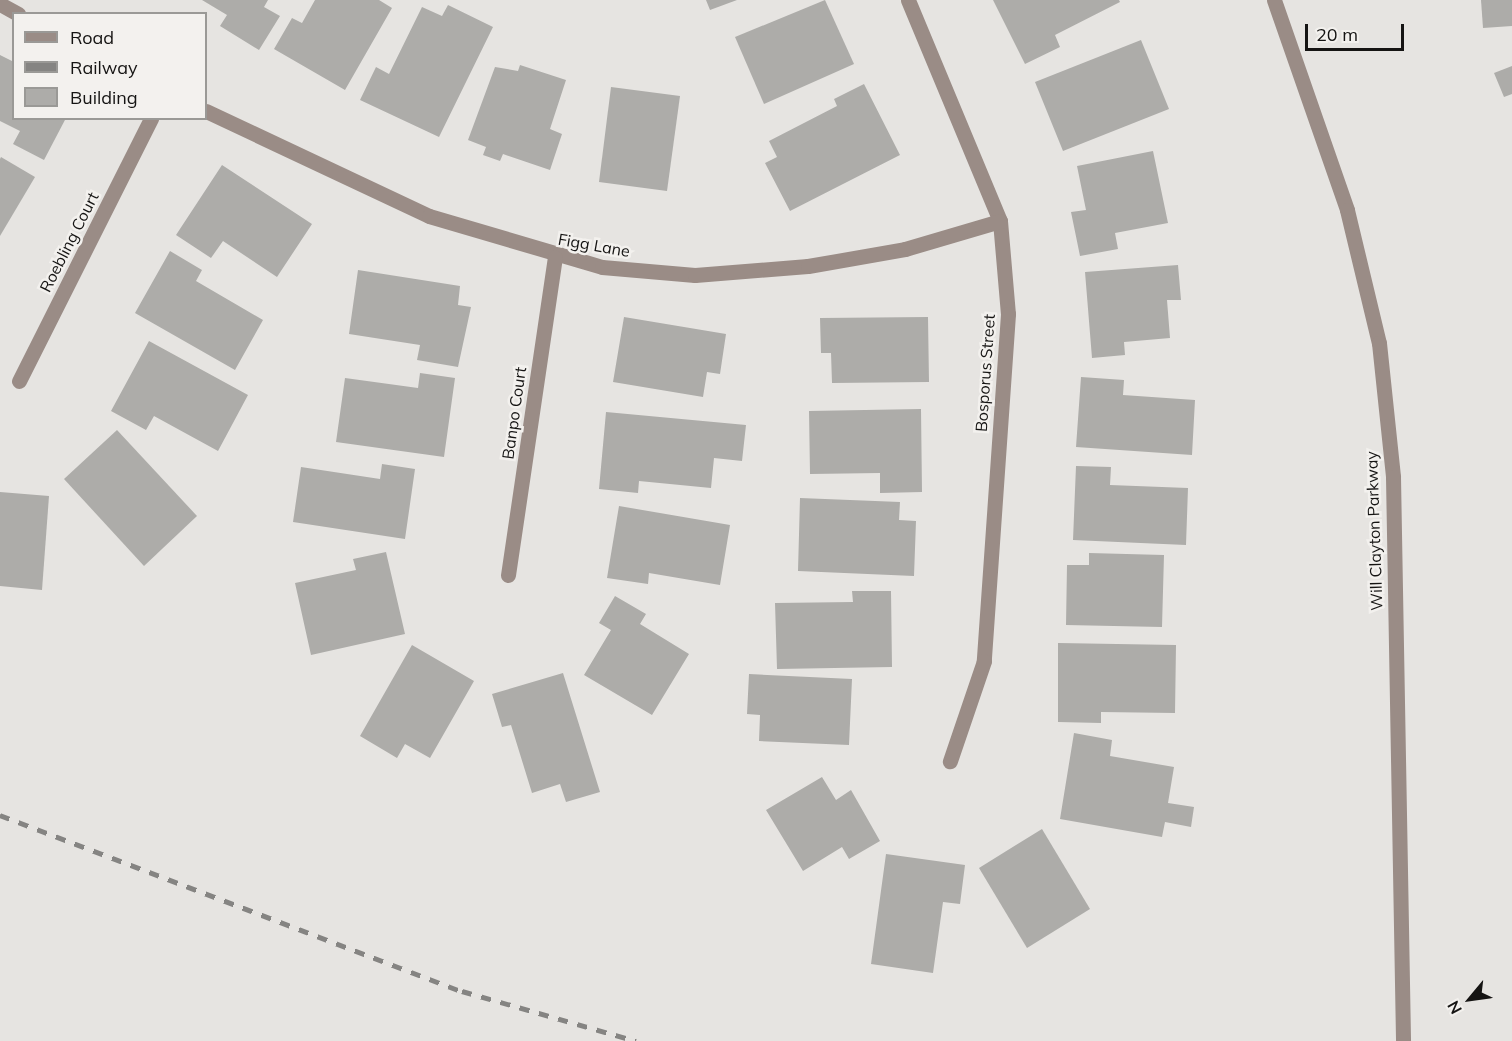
<!DOCTYPE html>
<style>
body{margin:0}
#map{position:relative;width:1512px;height:1041px;overflow:hidden;background:#e6e4e1;font-family:Mulish,sans-serif}
div>[style]{position:absolute}
.building>*{inset:0;background:#adaca9}
.minor>*{height:15px;margin:-7.5px;padding:0 7.5px;transform-origin:7.5px;border-radius:7.5px;background:#9a8c86}
.rail>*{height:4.5px;margin-top:-2.25px;transform-origin:0;background:repeating-linear-gradient(90deg,#858482 0 10px,transparent 0 20px)}
span{translate:-50% -50%;white-space:nowrap;text-align:center;line-height:1.15;-webkit-text-stroke:5px #f3f1ee;paint-order:stroke}
.street-label{font-size:16px;color:#151413}
.legend{position:absolute;left:12px;top:12px;width:195px;height:108px;box-sizing:border-box;background:#f3f1ee;border:2px solid #9a9996;margin:0;padding:8px 10px;list-style:none;font-size:18px;color:#151413}
.legend li{display:flex;align-items:center;gap:12px;height:30px}
.legend b{width:30px;border:2px solid #9a9996}
.north{position:absolute;left:1440px;top:969px;width:60px;height:60px;-webkit-text-stroke:4px #f3f1ee;paint-order:stroke;rotate:241deg;font-size:16px;font-weight:700;line-height:24px;text-align:center;color:#151413}
.north::after{content:'';display:block;margin:auto;width:21px;height:27px;background:#151413;clip-path:polygon(50% 0,100% 100%,50% 72%,0 100%)}
.scale{position:absolute;left:1305px;top:24px;width:99px;height:27px;box-sizing:border-box;border:3px solid #151413;border-top:0;padding-left:8px;font-size:18px;line-height:21px;white-space:nowrap;color:#151413;-webkit-text-stroke:4px #f3f1ee;paint-order:stroke}
</style>
<div id="map">
<div class="building">
<i style="clip-path:polygon(202px 0,268px 0,264px 7px,280px 16px,259px 50px,220px 26px,227px 15px)"></i>
<i style="clip-path:polygon(315px 0,379px 0,392px 8px,345px 90px,274px 49px,292px 18px,302px 23px)"></i>
<i style="clip-path:polygon(706px 0,737px 0,710px 10px)"></i>
<i style="clip-path:polygon(825px 0,854px 64px,764px 104px,735px 37px)"></i>
<i style="clip-path:polygon(993px 0,1119px 0,1120px 2px,1055px 35px,1060px 47px,1025px 64px)"></i>
<i style="clip-path:polygon(1481px 0,1512px 0,1512px 26px,1483px 28px)"></i>
<i style="clip-path:polygon(448px 5px,493px 27px,439px 137px,360px 100px,376px 67px,389px 74px,422px 7px,442px 16px)"></i>
<i style="clip-path:polygon(1141px 40px,1169px 109px,1063px 151px,1035px 82px)"></i>
<i style="clip-path:polygon(0 55px,14px 62px,14px 118px,66px 118px,44px 160px,13px 144px,20px 131px,0 121px)"></i>
<i style="clip-path:polygon(520px 65px,566px 80px,550px 129px,562px 134px,550px 170px,503px 154px,500px 161px,483px 155px,486px 147px,468px 140px,495px 67px,518px 71px)"></i>
<i style="clip-path:polygon(1512px 66px,1512px 94px,1504px 97px,1494px 73px)"></i>
<i style="clip-path:polygon(864px 84px,900px 155px,790px 211px,765px 163px,777px 157px,769px 141px,837px 106px,834px 99px)"></i>
<i style="clip-path:polygon(611px 87px,680px 96px,667px 191px,599px 182px)"></i>
<i style="clip-path:polygon(1153px 151px,1168px 223px,1115px 233px,1118px 249px,1080px 256px,1071px 212px,1086px 210px,1077px 166px)"></i>
<i style="clip-path:polygon(1px 157px,35px 177px,0 236px,0 159px)"></i>
<i style="clip-path:polygon(222px 165px,312px 224px,277px 277px,223px 241px,211px 258px,176px 235px)"></i>
<i style="clip-path:polygon(170px 251px,202px 270px,196px 281px,263px 320px,235px 370px,135px 313px)"></i>
<i style="clip-path:polygon(1178px 265px,1181px 300px,1167px 300px,1170px 338px,1124px 342px,1125px 355px,1092px 358px,1085px 272px)"></i>
<i style="clip-path:polygon(358px 270px,460px 286px,458px 305px,471px 307px,458px 367px,417px 360px,420px 345px,349px 334px)"></i>
<i style="clip-path:polygon(624px 317px,726px 334px,720px 374px,707px 372px,703px 397px,613px 382px)"></i>
<i style="clip-path:polygon(928px 317px,929px 382px,832px 383px,831px 353px,821px 353px,820px 318px)"></i>
<i style="clip-path:polygon(149px 341px,248px 395px,218px 451px,154px 416px,146px 430px,111px 411px)"></i>
<i style="clip-path:polygon(420px 373px,455px 378px,444px 457px,336px 442px,345px 378px,418px 388px)"></i>
<i style="clip-path:polygon(1081px 377px,1124px 380px,1123px 395px,1195px 400px,1192px 455px,1076px 447px)"></i>
<i style="clip-path:polygon(921px 409px,922px 492px,880px 493px,880px 473px,810px 474px,809px 411px)"></i>
<i style="clip-path:polygon(606px 412px,746px 425px,742px 461px,714px 458px,711px 488px,639px 481px,638px 493px,599px 489px)"></i>
<i style="clip-path:polygon(117px 430px,197px 516px,144px 566px,64px 479px)"></i>
<i style="clip-path:polygon(382px 464px,415px 469px,405px 539px,293px 522px,301px 467px,380px 479px)"></i>
<i style="clip-path:polygon(1076px 466px,1111px 467px,1110px 485px,1188px 488px,1186px 545px,1073px 540px)"></i>
<i style="clip-path:polygon(0 492px,49px 496px,42px 590px,0 586px)"></i>
<i style="clip-path:polygon(800px 498px,900px 502px,899px 520px,916px 521px,914px 576px,798px 571px)"></i>
<i style="clip-path:polygon(619px 506px,730px 525px,720px 585px,649px 573px,648px 584px,607px 578px)"></i>
<i style="clip-path:polygon(386px 552px,405px 634px,311px 655px,295px 583px,356px 570px,353px 559px)"></i>
<i style="clip-path:polygon(1089px 553px,1164px 555px,1162px 627px,1066px 625px,1067px 565px,1089px 565px)"></i>
<i style="clip-path:polygon(852px 591px,891px 591px,892px 667px,777px 669px,775px 603px,853px 602px)"></i>
<i style="clip-path:polygon(615px 596px,646px 614px,640px 624px,689px 654px,652px 715px,584px 675px,611px 630px,599px 623px)"></i>
<i style="clip-path:polygon(1058px 643px,1176px 645px,1175px 713px,1101px 712px,1101px 723px,1058px 722px)"></i>
<i style="clip-path:polygon(412px 645px,474px 681px,430px 758px,405px 744px,397px 758px,360px 736px)"></i>
<i style="clip-path:polygon(563px 673px,600px 792px,566px 802px,560px 784px,532px 793px,511px 725px,502px 727px,492px 694px)"></i>
<i style="clip-path:polygon(749px 674px,852px 679px,849px 745px,759px 741px,760px 715px,747px 714px)"></i>
<i style="clip-path:polygon(1074px 733px,1112px 740px,1110px 756px,1174px 767px,1168px 803px,1194px 807px,1191px 827px,1165px 822px,1162px 837px,1060px 819px)"></i>
<i style="clip-path:polygon(822px 777px,836px 800px,851px 790px,880px 841px,849px 859px,842px 847px,803px 871px,766px 810px)"></i>
<i style="clip-path:polygon(1042px 829px,1090px 909px,1027px 948px,979px 868px)"></i>
<i style="clip-path:polygon(886px 854px,965px 865px,960px 904px,943px 902px,933px 973px,871px 964px)"></i>
</div>
<div class="minor">
<i style="left:908px;top:0;width:239px;rotate:67.4deg"></i>
<i style="left:1000px;top:221px;width:93px;rotate:85.1deg"></i>
<i style="left:1008px;top:314px;width:348px;rotate:94deg"></i>
<i style="left:984px;top:661px;width:106px;rotate:108.8deg"></i>
<i style="left:1274px;top:0;width:222px;rotate:70.8deg"></i>
<i style="left:1347px;top:210px;width:137px;rotate:76.5deg"></i>
<i style="left:1379px;top:343px;width:135px;rotate:84deg"></i>
<i style="left:1393px;top:477px;width:564px;rotate:88.98deg"></i>
<i style="left:0;top:4px;width:21px;rotate:29deg"></i>
<i style="left:206px;top:111px;width:246px;rotate:25.2deg"></i>
<i style="left:429px;top:216px;width:180px;rotate:16.4deg"></i>
<i style="left:602px;top:267px;width:93px;rotate:4.9deg"></i>
<i style="left:695px;top:275px;width:113px;rotate:-4.6deg"></i>
<i style="left:808px;top:266px;width:98px;rotate:-9.9deg"></i>
<i style="left:905px;top:249px;width:99px;rotate:-16.4deg"></i>
<i style="left:19px;top:381px;width:294px;rotate:-63.3deg"></i>
<i style="left:508px;top:575px;width:321px;rotate:-81.6deg"></i>
</div>
<div class="rail">
<i style="left:0;top:815px;width:494px;rotate:20.9deg"></i>
<i style="left:462px;top:991px;width:181px;rotate:16deg"></i>
</div>
<div class="street-label">
<span style="left:69px;top:242px;rotate:-63deg">Roebling Court</span>
<span style="left:594px;top:245px;rotate:10deg">Figg Lane</span>
<span style="left:985px;top:373px;rotate:-86deg">Bosporus Street</span>
<span style="left:514px;top:413px;rotate:-82deg">Banpo Court</span>
<span style="left:1374px;top:531px;rotate:-92deg">Will Clayton Parkway</span>
</div>
<ul class="legend">
<li><b style="height:8px;background:#9a8c86"></b>Road</li>
<li><b style="height:8px;background:#858482"></b>Railway</li>
<li><b style="height:16px;background:#adaca9"></b>Building</li>
</ul>
<div class="north">N</div>
<div class="scale">20 m</div>
</div>
